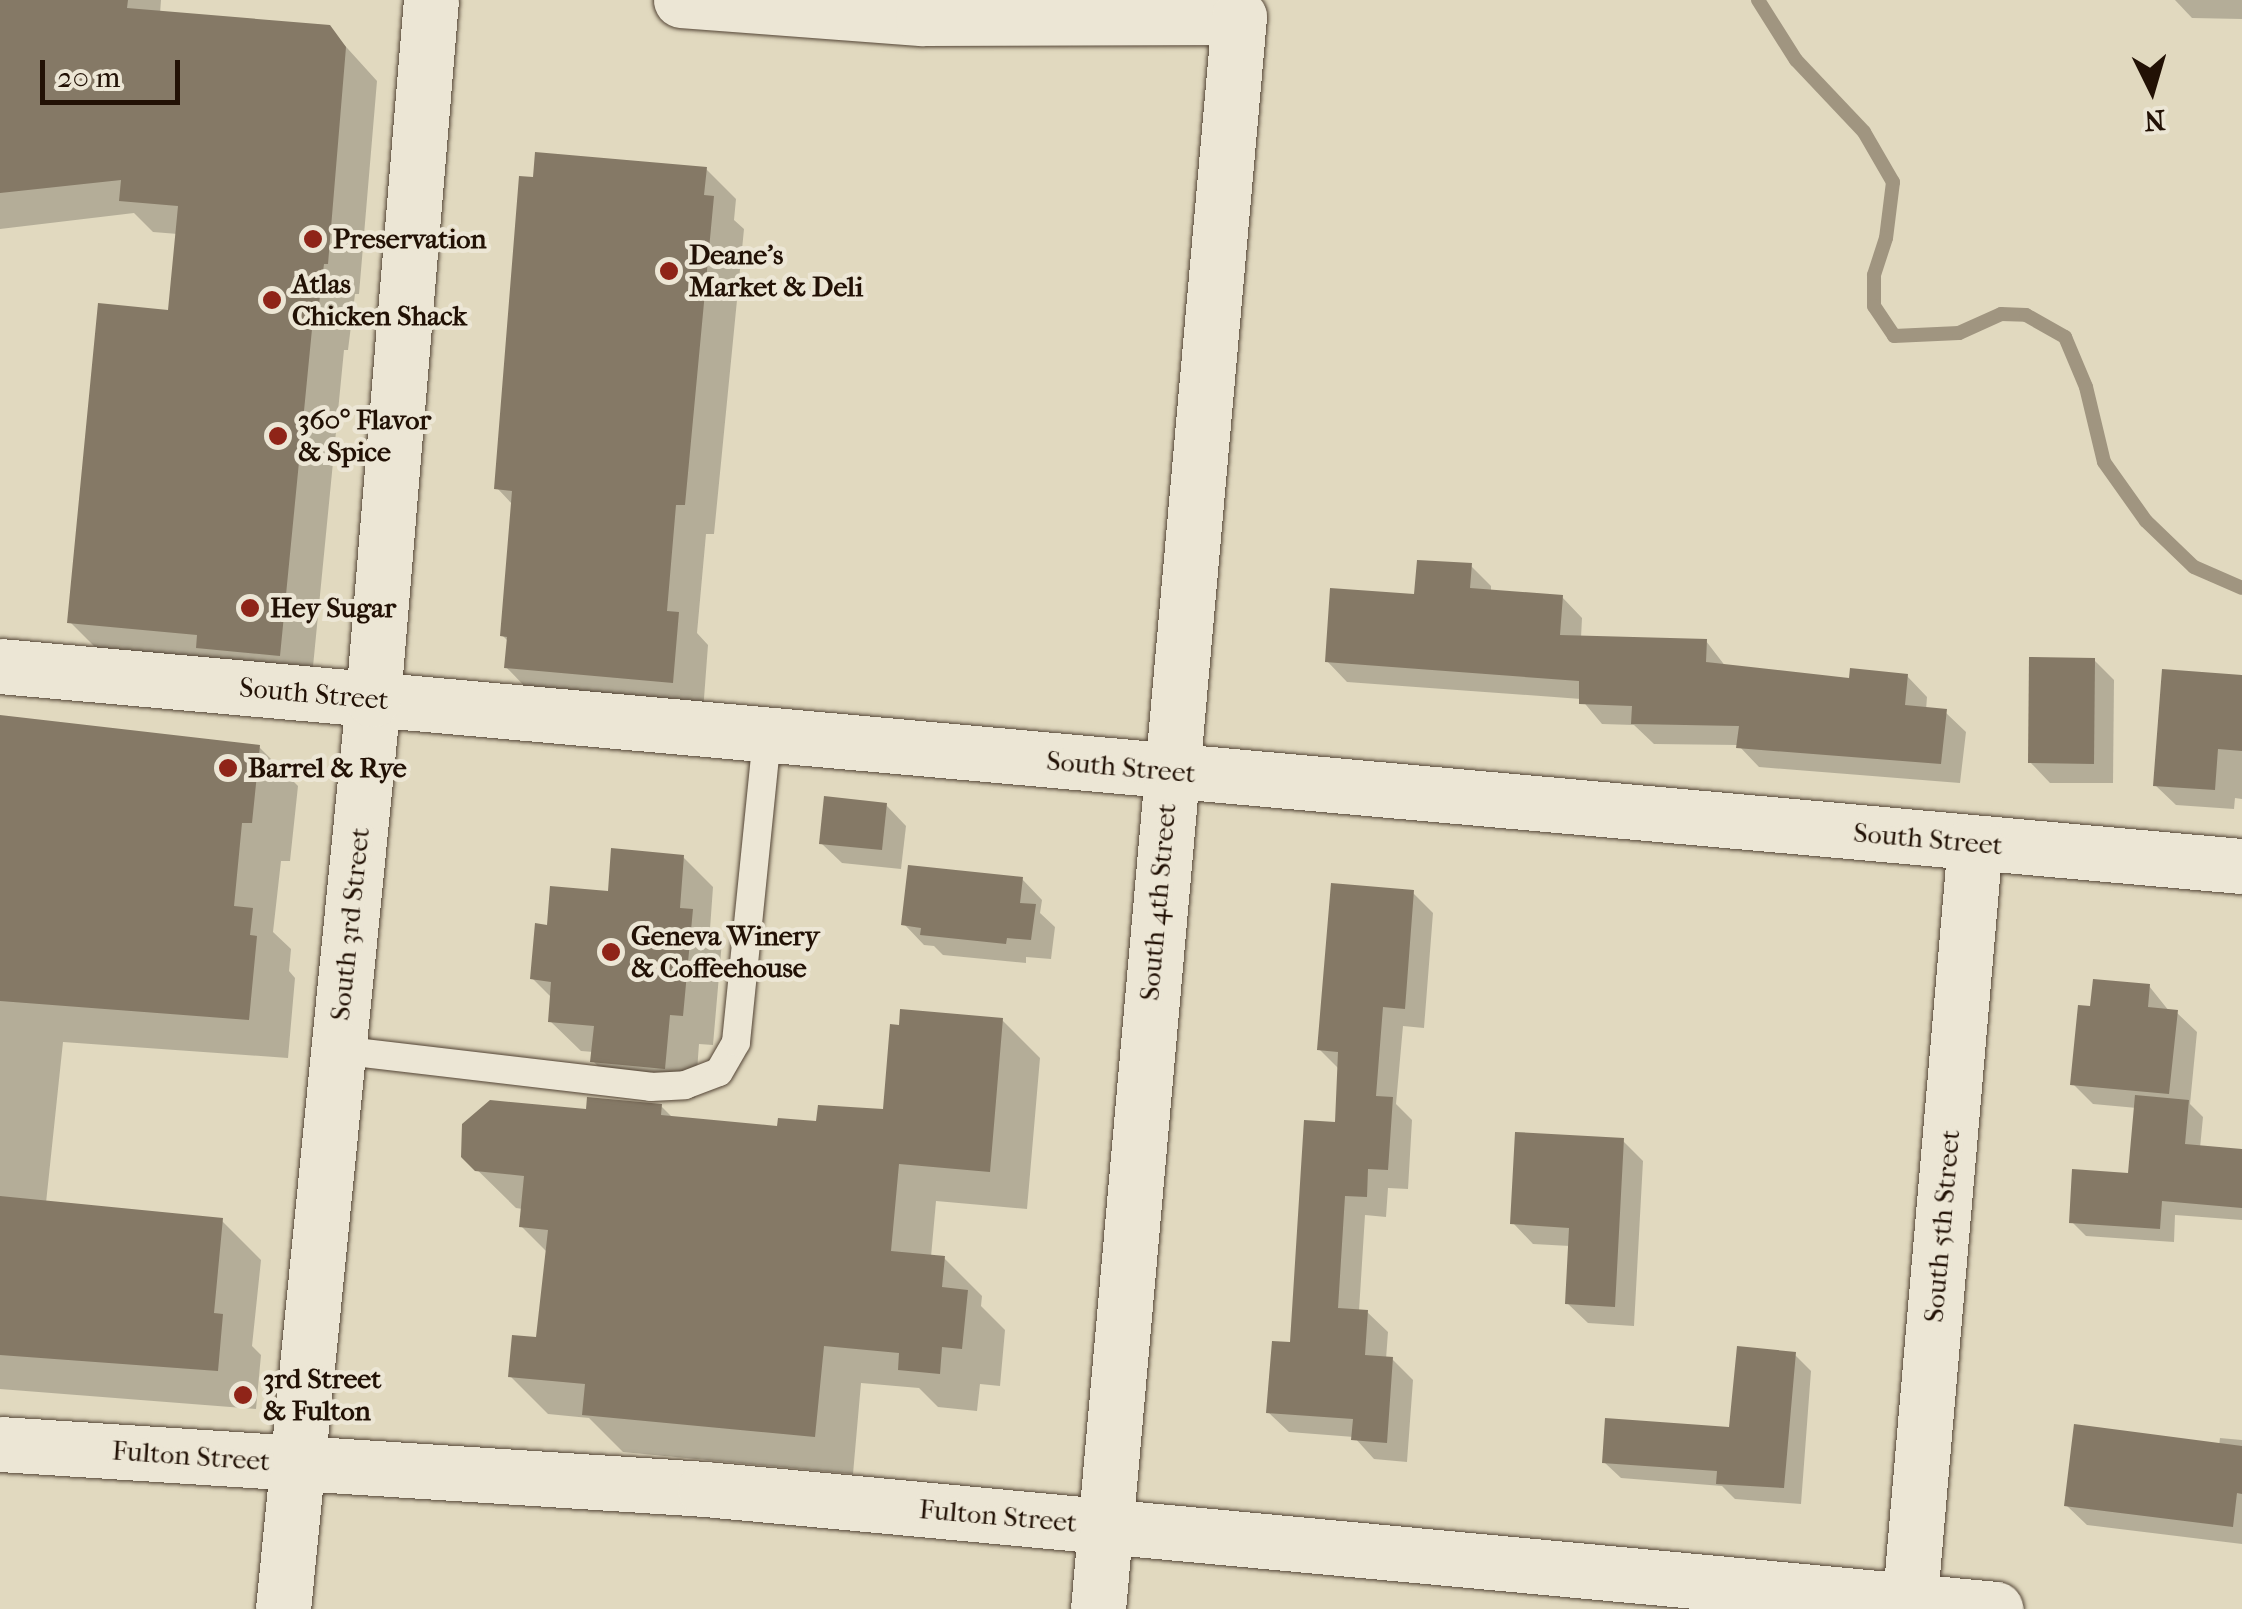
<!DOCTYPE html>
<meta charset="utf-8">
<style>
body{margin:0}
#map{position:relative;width:2242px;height:1609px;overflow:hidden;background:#e1d9bf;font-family:"IM FELL French Canon",serif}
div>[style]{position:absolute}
.shadow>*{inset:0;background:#0003}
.stream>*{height:14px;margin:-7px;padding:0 7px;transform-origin:7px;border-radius:7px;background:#a09580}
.building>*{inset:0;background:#857966}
.roads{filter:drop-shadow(0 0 2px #524334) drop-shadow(0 0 2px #524334)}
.lane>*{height:28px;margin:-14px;padding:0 14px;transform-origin:14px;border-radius:14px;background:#ece6d5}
.street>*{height:55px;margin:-27.5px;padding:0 27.5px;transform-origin:27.5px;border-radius:27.5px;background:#ece6d5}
.dots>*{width:28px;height:28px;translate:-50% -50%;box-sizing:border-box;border:5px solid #ece6d5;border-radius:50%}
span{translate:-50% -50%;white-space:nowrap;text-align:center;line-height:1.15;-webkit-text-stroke:9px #ece6d5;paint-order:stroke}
.poi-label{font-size:28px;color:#221105;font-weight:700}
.left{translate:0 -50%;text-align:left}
.street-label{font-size:28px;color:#221105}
.north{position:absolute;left:2102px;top:40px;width:100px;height:100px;-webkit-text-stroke:8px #ece6d5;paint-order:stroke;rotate:175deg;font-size:28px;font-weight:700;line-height:40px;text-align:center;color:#221105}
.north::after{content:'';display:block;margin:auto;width:35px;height:45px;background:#221105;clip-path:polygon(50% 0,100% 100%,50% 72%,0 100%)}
.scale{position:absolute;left:40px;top:60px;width:140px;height:45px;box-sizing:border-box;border:5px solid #221105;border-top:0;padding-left:12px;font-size:30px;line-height:35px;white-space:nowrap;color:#221105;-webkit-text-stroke:8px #ece6d5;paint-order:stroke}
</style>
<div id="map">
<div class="shadow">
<i style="clip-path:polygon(0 0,161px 0,160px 14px,329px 28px,377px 81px,359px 294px,355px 294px,348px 350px,344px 350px,311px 687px,102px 654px,70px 622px,171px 313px,178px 234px,153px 232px,134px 213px,0 229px)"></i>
<i style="clip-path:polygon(2175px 0,2242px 0,2242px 19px,2192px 18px)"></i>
<i style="clip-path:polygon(706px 169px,736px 199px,734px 220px,744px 229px,714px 534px,706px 534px,697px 633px,708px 645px,703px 712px,536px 698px,506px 667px,509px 642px,502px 635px,513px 505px,497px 488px)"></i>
<i style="clip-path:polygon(1471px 566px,1491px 586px,1491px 592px,1562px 597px,1582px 618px,1581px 638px,1706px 641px,1726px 667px,1851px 681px,1907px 676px,1927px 697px,1926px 710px,1945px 712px,1966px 732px,1960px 783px,1759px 767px,1738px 745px,1654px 744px,1634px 725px,1602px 724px,1581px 699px,1347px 682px,1327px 661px,1416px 597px)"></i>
<i style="clip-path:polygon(2094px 660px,2114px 680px,2113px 783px,2050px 783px,2030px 762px)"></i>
<i style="clip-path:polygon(2242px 678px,2242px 799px,2235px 798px,2234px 809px,2176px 805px,2155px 785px)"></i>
<i style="clip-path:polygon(0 718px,259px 747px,298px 786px,290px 861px,281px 861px,273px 932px,291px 949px,289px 971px,295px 978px,288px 1058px,63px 1042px,46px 1203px,222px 1221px,261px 1260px,252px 1346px,261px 1355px,256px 1409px,0 1389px)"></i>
<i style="clip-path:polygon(886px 805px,906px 826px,901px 869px,842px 863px,821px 843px)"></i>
<i style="clip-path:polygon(683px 857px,713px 887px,710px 929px,722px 941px,713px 1045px,699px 1044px,695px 1098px,623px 1092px,593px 1061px,594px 1052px,581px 1051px,550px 1021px,552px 998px,533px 979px,549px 927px)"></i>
<i style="clip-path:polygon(1022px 879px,1042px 900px,1040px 913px,1055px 927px,1051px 959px,1026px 957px,1026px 963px,943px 955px,934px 946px,924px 945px,904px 924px)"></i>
<i style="clip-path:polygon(1413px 893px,1433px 913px,1424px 1028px,1403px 1026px,1396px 1104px,1412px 1120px,1408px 1189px,1388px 1188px,1386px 1217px,1365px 1215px,1359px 1311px,1367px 1312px,1388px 1332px,1386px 1359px,1392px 1359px,1413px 1380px,1407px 1462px,1374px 1459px,1354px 1437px,1289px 1432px,1268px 1412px,1292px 1345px,1337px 1125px,1340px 1070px,1319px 1049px)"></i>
<i style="clip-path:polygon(2149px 986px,2169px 1011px,2176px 1012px,2197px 1032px,2190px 1104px,2203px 1117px,2200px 1148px,2242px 1152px,2242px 1220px,2175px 1215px,2174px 1242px,2086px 1236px,2072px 1222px,2130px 1175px,2137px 1108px,2093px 1104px,2073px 1084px,2092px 1009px)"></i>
<i style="clip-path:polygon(1002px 1020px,1040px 1058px,1027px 1209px,936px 1201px,931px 1257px,944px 1258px,982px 1296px,981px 1306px,1005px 1330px,1000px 1386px,980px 1384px,977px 1411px,938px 1407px,919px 1388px,861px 1383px,853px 1474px,623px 1452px,589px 1418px,548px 1414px,510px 1376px,539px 1340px,548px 1253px,522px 1227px,523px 1209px,516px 1208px,463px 1156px,588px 1111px,661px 1106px,674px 1119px,780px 1129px,885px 1112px)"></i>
<i style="clip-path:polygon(1622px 1140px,1643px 1161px,1634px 1326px,1588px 1323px,1567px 1303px,1570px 1246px,1533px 1244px,1513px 1223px)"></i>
<i style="clip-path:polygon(1794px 1354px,1811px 1371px,1801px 1504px,1735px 1499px,1722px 1486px,1621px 1478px,1604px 1462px,1731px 1429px)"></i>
<i style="clip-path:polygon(2220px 1438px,2242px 1440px,2242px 1544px,2087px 1525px,2066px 1505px,2219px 1446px)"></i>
</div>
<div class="stream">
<i style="left:1758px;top:0;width:71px;rotate:57.7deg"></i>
<i style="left:1796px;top:60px;width:99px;rotate:46.6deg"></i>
<i style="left:1864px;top:132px;width:58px;rotate:59.9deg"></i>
<i style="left:1893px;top:182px;width:56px;rotate:97.1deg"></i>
<i style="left:1886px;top:238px;width:39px;rotate:108deg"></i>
<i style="left:1874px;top:275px;width:31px;rotate:90deg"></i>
<i style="left:1874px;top:306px;width:36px;rotate:56deg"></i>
<i style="left:1894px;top:336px;width:65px;rotate:-2.6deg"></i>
<i style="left:1959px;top:333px;width:46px;rotate:-24.3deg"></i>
<i style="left:2001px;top:314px;width:25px;rotate:2deg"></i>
<i style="left:2026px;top:315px;width:45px;rotate:29.4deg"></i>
<i style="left:2065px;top:337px;width:54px;rotate:67.2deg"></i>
<i style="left:2086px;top:387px;width:77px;rotate:76.5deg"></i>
<i style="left:2104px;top:462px;width:72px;rotate:54.6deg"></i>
<i style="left:2146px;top:521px;width:66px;rotate:43.8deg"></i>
<i style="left:2194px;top:567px;width:52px;rotate:23.6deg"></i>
</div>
<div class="building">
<i style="clip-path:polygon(0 0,128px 0,127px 8px,330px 25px,346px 47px,328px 264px,324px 264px,317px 320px,313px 319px,280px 656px,196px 648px,197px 635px,67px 623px,98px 303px,168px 310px,178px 206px,119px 201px,121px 180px,0 193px)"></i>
<i style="clip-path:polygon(535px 152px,707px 167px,704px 195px,714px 196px,685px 505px,676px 505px,667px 611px,679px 612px,673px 683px,504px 668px,507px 637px,500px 636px,512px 491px,494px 489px,519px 176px,533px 177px)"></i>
<i style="clip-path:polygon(1417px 560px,1472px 563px,1470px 588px,1563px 595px,1560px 635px,1707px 639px,1706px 662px,1849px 678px,1850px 668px,1908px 674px,1905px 705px,1947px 709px,1941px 764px,1736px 748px,1739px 726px,1631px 724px,1632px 706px,1579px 704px,1579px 681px,1325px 662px,1330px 588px,1414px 594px)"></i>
<i style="clip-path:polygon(2029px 657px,2095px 658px,2094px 764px,2028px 763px)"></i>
<i style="clip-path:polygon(2162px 669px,2242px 675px,2242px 751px,2218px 749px,2215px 790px,2153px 786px)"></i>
<i style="clip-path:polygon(0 715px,260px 745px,252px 823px,242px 823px,234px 906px,253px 908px,250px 935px,257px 936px,249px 1020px,0 1001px)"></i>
<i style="clip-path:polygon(824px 796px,887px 803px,882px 850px,819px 844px)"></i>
<i style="clip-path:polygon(611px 848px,684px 855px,680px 908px,693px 909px,683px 1016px,670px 1015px,665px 1069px,590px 1062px,594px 1026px,548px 1022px,551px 982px,530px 979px,535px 923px,547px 925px,550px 886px,608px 891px)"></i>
<i style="clip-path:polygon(908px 865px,1023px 877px,1020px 903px,1036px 904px,1031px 940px,1007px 938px,1006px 944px,920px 935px,921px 928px,901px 925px)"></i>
<i style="clip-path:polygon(1331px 883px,1414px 890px,1405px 1009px,1383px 1007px,1376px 1096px,1393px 1097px,1388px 1170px,1368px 1169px,1367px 1197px,1345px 1196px,1338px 1308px,1368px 1310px,1365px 1355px,1393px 1357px,1387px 1443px,1351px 1440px,1353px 1419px,1266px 1413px,1272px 1341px,1290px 1342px,1304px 1120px,1335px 1122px,1338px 1052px,1317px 1050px)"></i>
<i style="clip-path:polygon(2093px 979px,2150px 984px,2148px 1007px,2178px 1010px,2169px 1094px,2070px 1085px,2078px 1005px,2090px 1006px)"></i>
<i style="clip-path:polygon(900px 1009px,1003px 1018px,990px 1172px,899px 1164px,891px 1251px,945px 1256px,942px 1287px,968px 1290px,962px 1349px,942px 1347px,940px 1374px,898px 1370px,899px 1353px,824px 1346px,815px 1437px,582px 1415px,585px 1384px,508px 1377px,512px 1335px,536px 1337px,548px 1230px,519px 1227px,524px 1176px,475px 1171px,461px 1157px,462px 1124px,490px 1100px,586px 1109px,587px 1097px,662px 1104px,661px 1115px,777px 1126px,778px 1118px,816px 1121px,818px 1105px,883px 1109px,890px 1024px,899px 1025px)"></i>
<i style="clip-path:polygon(2135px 1095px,2189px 1100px,2185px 1144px,2242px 1149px,2242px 1208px,2162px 1201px,2160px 1229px,2069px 1223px,2072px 1169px,2128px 1173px)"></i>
<i style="clip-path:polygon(1515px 1132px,1624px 1138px,1615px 1307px,1565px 1304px,1569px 1228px,1510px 1224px)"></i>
<i style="clip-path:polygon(0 1196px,223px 1218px,214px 1313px,223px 1314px,218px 1371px,0 1355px)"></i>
<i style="clip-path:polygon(1737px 1346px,1796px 1352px,1784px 1488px,1716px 1484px,1717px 1471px,1602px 1463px,1605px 1418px,1729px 1427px)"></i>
<i style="clip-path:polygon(2074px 1424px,2242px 1446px,2242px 1494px,2237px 1493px,2233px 1527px,2064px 1506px)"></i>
</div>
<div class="roads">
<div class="lane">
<i style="left:338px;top:1050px;width:315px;rotate:6.7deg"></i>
<i style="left:651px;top:1087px;width:34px;rotate:-3deg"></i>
<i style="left:685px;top:1085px;width:36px;rotate:-21deg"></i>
<i style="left:719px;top:1072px;width:34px;rotate:-60deg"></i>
<i style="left:736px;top:1042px;width:307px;rotate:-84.2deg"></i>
</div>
<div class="street">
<i style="left:681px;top:0;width:243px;rotate:4.3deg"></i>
<i style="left:923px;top:18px;width:316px;rotate:-0.2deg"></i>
<i style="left:1239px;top:17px;width:1598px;rotate:95.06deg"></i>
<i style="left:0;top:666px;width:2251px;rotate:5.1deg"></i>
<i style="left:0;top:1444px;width:706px;rotate:3.65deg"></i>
<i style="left:705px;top:1489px;width:1296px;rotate:5.31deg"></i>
<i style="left:283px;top:1609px;width:914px;rotate:-84.35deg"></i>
<i style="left:373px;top:699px;width:701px;rotate:-85.26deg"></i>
<i style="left:1909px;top:1609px;width:769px;rotate:-85.08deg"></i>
</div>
</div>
<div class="dots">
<i style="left:313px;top:239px;background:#8f2418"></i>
<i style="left:669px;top:271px;background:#8f2418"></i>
<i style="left:272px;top:300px;background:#8f2418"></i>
<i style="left:278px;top:436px;background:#8f2418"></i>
<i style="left:250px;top:608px;background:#8f2418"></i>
<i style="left:228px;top:768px;background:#8f2418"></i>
<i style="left:611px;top:952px;background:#8f2418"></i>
<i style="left:243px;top:1395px;background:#8f2418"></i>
</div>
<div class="poi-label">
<span class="left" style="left:333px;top:239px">Preservation</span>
<span class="left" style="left:689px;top:271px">Deane's<br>Market &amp; Deli</span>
<span class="left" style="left:292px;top:300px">Atlas<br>Chicken Shack</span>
<span class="left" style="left:298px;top:436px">360° Flavor<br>&amp; Spice</span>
<span class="left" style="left:270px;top:608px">Hey Sugar</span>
<span class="left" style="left:248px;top:768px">Barrel &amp; Rye</span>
<span class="left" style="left:631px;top:952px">Geneva Winery<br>&amp; Coffeehouse</span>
<span class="left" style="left:263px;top:1395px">3rd Street<br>&amp; Fulton</span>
</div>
<div class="street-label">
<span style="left:314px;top:694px;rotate:5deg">South Street</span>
<span style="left:1121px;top:767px;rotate:5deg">South Street</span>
<span style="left:1928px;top:839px;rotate:5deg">South Street</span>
<span style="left:1158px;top:902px;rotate:-85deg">South 4th Street</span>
<span style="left:350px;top:924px;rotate:-84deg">South 3rd Street</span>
<span style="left:1942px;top:1226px;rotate:-85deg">South 5th Street</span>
<span style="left:191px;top:1456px;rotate:4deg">Fulton Street</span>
<span style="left:998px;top:1516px;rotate:5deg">Fulton Street</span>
</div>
<div class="north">N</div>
<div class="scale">20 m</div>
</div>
